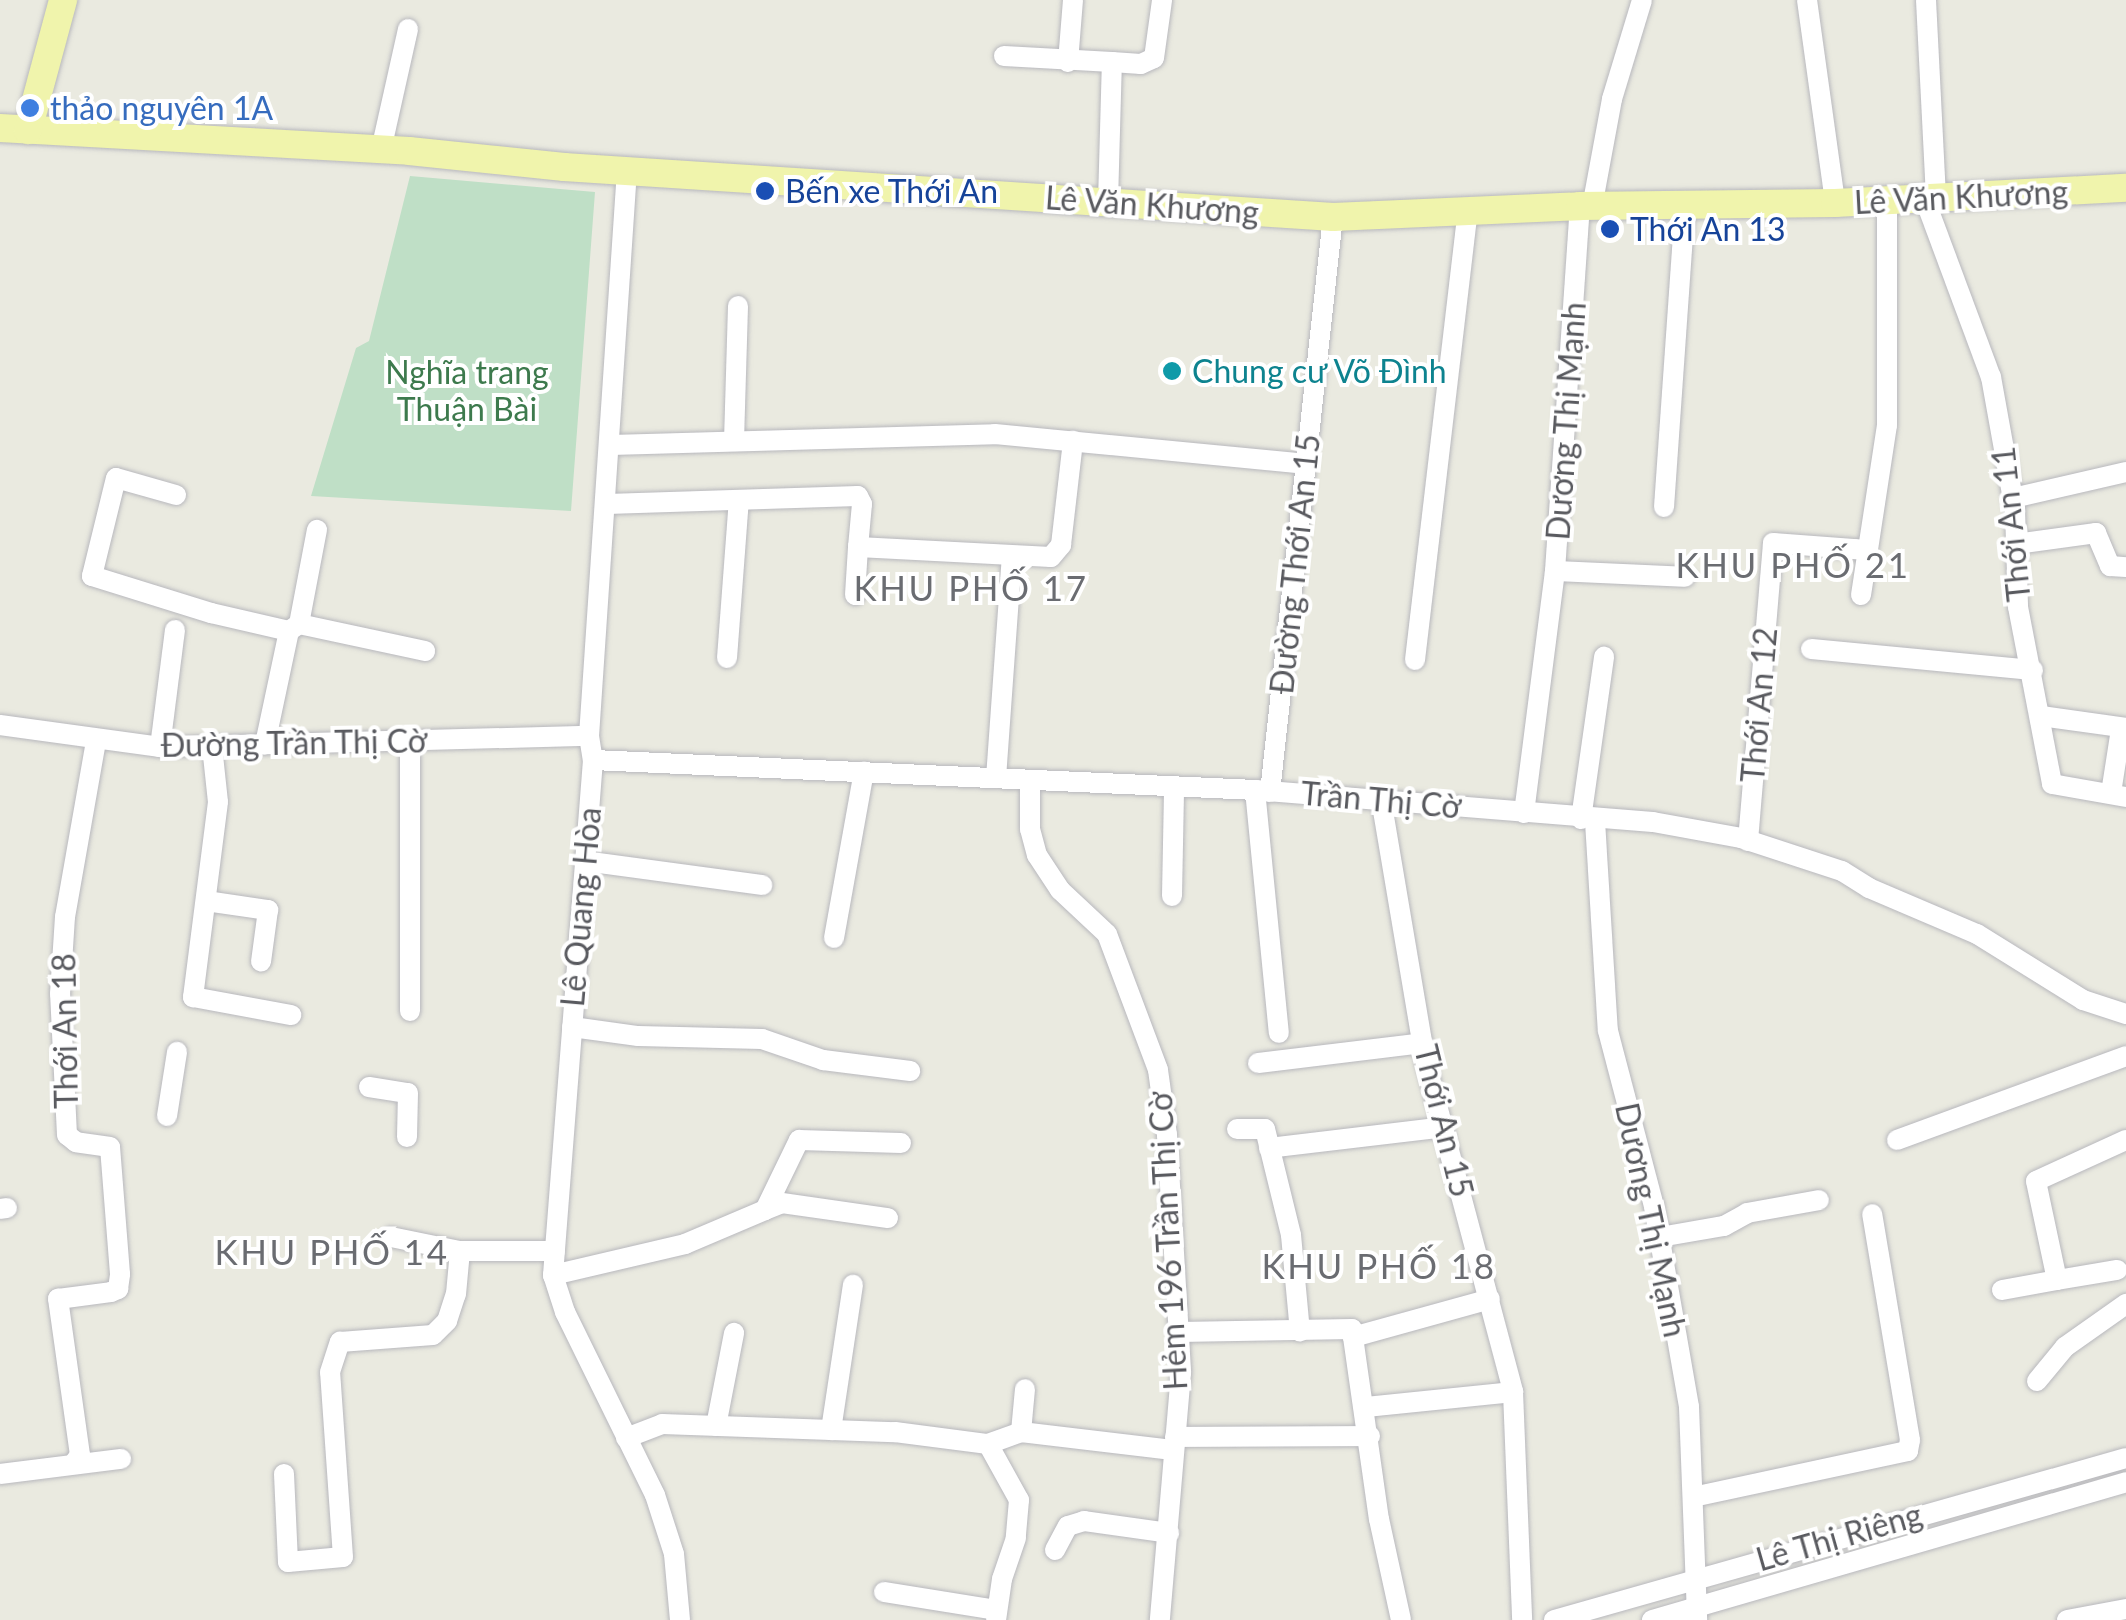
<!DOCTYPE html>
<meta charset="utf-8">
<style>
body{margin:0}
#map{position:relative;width:2126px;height:1620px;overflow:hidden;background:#eaeae0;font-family:Lato,sans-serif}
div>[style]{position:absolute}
.green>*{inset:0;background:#bfdfc6}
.roads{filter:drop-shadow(0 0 2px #b8b8bd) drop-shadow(0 0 2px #b8b8bd)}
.minor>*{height:20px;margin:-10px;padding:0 10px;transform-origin:10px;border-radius:10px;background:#fff}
.major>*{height:28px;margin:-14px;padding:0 14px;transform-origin:14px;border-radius:14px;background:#f0f4ac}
.dots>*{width:28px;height:28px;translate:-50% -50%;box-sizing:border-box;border:5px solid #fff;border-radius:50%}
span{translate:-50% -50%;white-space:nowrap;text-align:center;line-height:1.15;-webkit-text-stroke:8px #fff;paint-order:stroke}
.shop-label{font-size:32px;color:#366cbe}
.left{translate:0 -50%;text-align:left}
.transit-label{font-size:32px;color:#164399}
.street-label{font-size:32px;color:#595a5f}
.culture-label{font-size:32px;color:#0d838f}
.park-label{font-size:32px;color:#3d7a4d}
.neighbourhood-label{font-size:35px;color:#6a6c71;letter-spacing:2.5px}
</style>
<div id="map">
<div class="green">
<i style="clip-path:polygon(410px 176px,595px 192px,571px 511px,311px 496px,356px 348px,369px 341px)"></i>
</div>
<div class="roads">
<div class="minor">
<i style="left:1807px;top:0;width:205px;rotate:82.1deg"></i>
<i style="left:1926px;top:0;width:199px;rotate:87.1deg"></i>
<i style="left:1004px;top:56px;width:108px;rotate:3.2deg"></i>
<i style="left:1068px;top:62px;width:62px;rotate:-85.4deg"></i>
<i style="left:381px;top:150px;width:124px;rotate:-77.4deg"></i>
<i style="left:627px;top:170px;width:567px;rotate:93.84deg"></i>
<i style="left:589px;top:736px;width:24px;rotate:81deg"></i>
<i style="left:593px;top:760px;width:517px;rotate:94.44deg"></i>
<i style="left:553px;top:1275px;width:39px;rotate:72deg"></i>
<i style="left:565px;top:1312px;width:204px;rotate:63.8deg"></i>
<i style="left:655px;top:1495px;width:62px;rotate:72.1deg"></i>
<i style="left:674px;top:1554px;width:66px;rotate:84.8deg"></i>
<i style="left:1925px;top:200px;width:189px;rotate:69.6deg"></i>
<i style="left:1991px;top:377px;width:135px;rotate:79.8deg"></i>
<i style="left:2015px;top:510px;width:97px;rotate:88.2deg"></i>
<i style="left:2018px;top:607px;width:180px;rotate:79.1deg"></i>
<i style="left:2052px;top:784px;width:75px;rotate:10deg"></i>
<i style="left:1108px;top:202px;width:140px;rotate:-88.4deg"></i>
<i style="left:1112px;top:62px;width:29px;rotate:4deg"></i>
<i style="left:1141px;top:64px;width:14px;rotate:-25deg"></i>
<i style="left:1154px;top:58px;width:59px;rotate:-82.1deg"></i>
<i style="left:1592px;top:207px;width:110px;rotate:-79.5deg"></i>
<i style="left:1612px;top:99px;width:103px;rotate:-73.1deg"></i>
<i style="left:734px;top:441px;width:135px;rotate:-88.3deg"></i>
<i style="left:611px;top:445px;width:384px;rotate:-1.6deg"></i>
<i style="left:995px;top:434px;width:311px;rotate:5.5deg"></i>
<i style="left:176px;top:495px;width:62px;rotate:-164.2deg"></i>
<i style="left:116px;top:478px;width:101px;rotate:103.8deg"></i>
<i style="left:92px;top:576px;width:125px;rotate:17.3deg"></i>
<i style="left:211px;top:613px;width:80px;rotate:13deg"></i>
<i style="left:289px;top:631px;width:116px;rotate:102deg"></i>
<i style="left:2013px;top:498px;width:116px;rotate:-13deg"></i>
<i style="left:607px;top:504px;width:251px;rotate:-1.8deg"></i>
<i style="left:858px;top:496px;width:9px;rotate:63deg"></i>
<i style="left:862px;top:504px;width:43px;rotate:95.3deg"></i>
<i style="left:858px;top:547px;width:193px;rotate:3deg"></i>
<i style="left:1051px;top:557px;width:16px;rotate:-50deg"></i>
<i style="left:1061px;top:545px;width:105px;rotate:-83.4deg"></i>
<i style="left:1664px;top:507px;width:303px;rotate:-86deg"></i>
<i style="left:2016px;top:544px;width:81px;rotate:-7.8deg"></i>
<i style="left:2096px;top:533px;width:36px;rotate:67deg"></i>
<i style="left:2110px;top:566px;width:16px;rotate:4deg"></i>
<i style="left:1555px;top:571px;width:130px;rotate:2.6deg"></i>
<i style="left:855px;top:595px;width:48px;rotate:-86.4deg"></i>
<i style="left:1861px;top:595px;width:172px;rotate:-81.3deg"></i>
<i style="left:1887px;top:425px;width:225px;rotate:-90deg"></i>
<i style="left:299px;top:624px;width:96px;rotate:-79.2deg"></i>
<i style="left:289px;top:631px;width:12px;rotate:-35deg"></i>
<i style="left:299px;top:624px;width:129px;rotate:12.1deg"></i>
<i style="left:1811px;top:649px;width:223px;rotate:5.4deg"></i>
<i style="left:727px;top:658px;width:158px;rotate:-85.7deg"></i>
<i style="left:1415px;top:660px;width:452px;rotate:-83.3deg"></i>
<i style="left:2041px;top:716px;width:86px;rotate:8deg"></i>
<i style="left:0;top:725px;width:162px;rotate:7.8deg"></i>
<i style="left:160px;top:747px;width:429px;rotate:-1.5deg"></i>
<i style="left:212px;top:746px;width:56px;rotate:83.9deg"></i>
<i style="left:218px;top:802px;width:197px;rotate:97.3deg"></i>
<i style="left:193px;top:997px;width:100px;rotate:10.4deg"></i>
<i style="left:160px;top:747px;width:118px;rotate:-82.7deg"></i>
<i style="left:593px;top:760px;width:663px;rotate:2.59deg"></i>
<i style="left:1255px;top:790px;width:399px;rotate:4.6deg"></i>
<i style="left:1653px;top:822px;width:89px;rotate:10.3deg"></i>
<i style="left:1741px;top:838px;width:106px;rotate:18.1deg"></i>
<i style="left:1842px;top:871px;width:32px;rotate:32deg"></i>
<i style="left:1869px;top:888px;width:117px;rotate:23.1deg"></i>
<i style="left:1977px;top:934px;width:125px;rotate:31.9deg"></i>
<i style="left:2083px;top:1000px;width:45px;rotate:18deg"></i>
<i style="left:996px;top:778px;width:222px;rotate:-85.9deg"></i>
<i style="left:1030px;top:780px;width:49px;rotate:90deg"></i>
<i style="left:1030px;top:829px;width:27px;rotate:75deg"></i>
<i style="left:1037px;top:855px;width:42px;rotate:56.7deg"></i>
<i style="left:1060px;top:890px;width:64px;rotate:43.1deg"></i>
<i style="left:1107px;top:934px;width:145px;rotate:69.4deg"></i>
<i style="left:1158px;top:1070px;width:66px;rotate:82.1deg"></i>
<i style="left:1167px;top:1135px;width:238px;rotate:86.6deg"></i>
<i style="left:1181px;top:1373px;width:248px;rotate:94.9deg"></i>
<i style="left:1255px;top:790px;width:244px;rotate:84.4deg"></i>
<i style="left:1270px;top:792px;width:578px;rotate:-83.75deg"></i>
<i style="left:2111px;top:793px;width:65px;rotate:-81.1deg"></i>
<i style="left:1381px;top:799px;width:269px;rotate:80.4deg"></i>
<i style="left:1426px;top:1064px;width:339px;rotate:75.1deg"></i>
<i style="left:1513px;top:1392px;width:228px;rotate:87.7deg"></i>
<i style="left:1524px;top:813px;width:244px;rotate:-82.7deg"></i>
<i style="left:1555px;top:571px;width:366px;rotate:-86.1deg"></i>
<i style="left:1581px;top:819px;width:164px;rotate:-81.9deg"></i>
<i style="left:1595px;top:821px;width:210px;rotate:86.5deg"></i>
<i style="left:1608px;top:1031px;width:181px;rotate:75.3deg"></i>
<i style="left:1654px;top:1206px;width:204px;rotate:80.1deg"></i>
<i style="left:1689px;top:1407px;width:213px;rotate:87.8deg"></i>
<i style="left:1748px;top:841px;width:299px;rotate:-85.2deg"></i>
<i style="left:1773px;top:543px;width:94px;rotate:4.3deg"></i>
<i style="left:584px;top:861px;width:180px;rotate:7.7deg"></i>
<i style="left:1172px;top:896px;width:109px;rotate:-88.9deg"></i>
<i style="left:206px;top:901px;width:63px;rotate:8.3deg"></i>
<i style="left:268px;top:910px;width:52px;rotate:97.7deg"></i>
<i style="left:834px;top:938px;width:169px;rotate:-79.8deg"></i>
<i style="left:410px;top:1011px;width:270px;rotate:-90deg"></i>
<i style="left:572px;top:1027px;width:67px;rotate:7.8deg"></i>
<i style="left:638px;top:1036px;width:124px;rotate:1.4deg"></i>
<i style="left:762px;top:1039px;width:65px;rotate:19deg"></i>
<i style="left:823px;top:1060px;width:88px;rotate:7.2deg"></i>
<i style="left:1258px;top:1063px;width:166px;rotate:-6.9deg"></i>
<i style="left:369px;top:1087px;width:39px;rotate:9deg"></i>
<i style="left:408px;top:1093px;width:44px;rotate:91.3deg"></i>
<i style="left:167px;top:1116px;width:65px;rotate:-81.1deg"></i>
<i style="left:1237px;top:1129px;width:28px"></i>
<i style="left:1265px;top:1129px;width:109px;rotate:76.2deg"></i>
<i style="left:1291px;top:1235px;width:97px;rotate:84.7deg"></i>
<i style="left:1897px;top:1140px;width:244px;rotate:-20.1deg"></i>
<i style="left:1269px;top:1148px;width:176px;rotate:-6.8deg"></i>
<i style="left:0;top:1209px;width:7px;rotate:-8deg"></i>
<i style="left:765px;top:1210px;width:18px;rotate:-22deg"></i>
<i style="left:782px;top:1203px;width:107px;rotate:8.1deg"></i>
<i style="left:391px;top:1237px;width:70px;rotate:11.5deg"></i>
<i style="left:1660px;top:1237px;width:65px;rotate:-9.8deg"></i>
<i style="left:1724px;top:1226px;width:26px;rotate:-29deg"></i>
<i style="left:1747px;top:1213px;width:73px;rotate:-10.2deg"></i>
<i style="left:553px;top:1275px;width:136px;rotate:-13.2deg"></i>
<i style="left:685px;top:1244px;width:87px;rotate:-23deg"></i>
<i style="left:765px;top:1210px;width:78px;rotate:-64.1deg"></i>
<i style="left:799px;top:1140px;width:102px;rotate:1.7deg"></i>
<i style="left:2057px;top:1280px;width:61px;rotate:-9.5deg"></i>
<i style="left:2002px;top:1290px;width:56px;rotate:-10.3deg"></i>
<i style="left:2057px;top:1280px;width:101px;rotate:-102deg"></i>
<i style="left:2036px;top:1181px;width:99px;rotate:-24.5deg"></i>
<i style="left:1179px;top:1332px;width:173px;rotate:-1deg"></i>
<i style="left:1352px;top:1329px;width:8px;rotate:83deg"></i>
<i style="left:1353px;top:1337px;width:184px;rotate:81.9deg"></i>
<i style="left:1379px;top:1519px;width:103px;rotate:77.7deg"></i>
<i style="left:1353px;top:1337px;width:142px;rotate:-15.5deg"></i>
<i style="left:2037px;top:1381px;width:44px;rotate:-50.5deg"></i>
<i style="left:2065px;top:1347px;width:75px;rotate:-35.2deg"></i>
<i style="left:1366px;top:1407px;width:148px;rotate:-5.8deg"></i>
<i style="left:716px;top:1426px;width:95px;rotate:-79deg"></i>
<i style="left:831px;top:1430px;width:147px;rotate:-81.4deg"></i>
<i style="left:1021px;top:1432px;width:43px;rotate:-84.7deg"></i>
<i style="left:1175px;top:1437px;width:195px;rotate:-0.3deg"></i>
<i style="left:626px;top:1438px;width:39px;rotate:-21deg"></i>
<i style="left:662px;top:1424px;width:233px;rotate:2deg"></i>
<i style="left:895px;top:1432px;width:94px;rotate:7.4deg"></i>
<i style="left:988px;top:1444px;width:35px;rotate:-20deg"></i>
<i style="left:1021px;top:1432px;width:153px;rotate:6.8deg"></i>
<i style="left:988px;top:1444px;width:64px;rotate:61deg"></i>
<i style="left:1019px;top:1500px;width:38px;rotate:95deg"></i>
<i style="left:1016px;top:1538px;width:43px;rotate:108.9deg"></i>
<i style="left:1002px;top:1579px;width:41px;rotate:98.3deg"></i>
<i style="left:74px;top:1463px;width:10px;rotate:-53deg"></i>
<i style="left:80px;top:1455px;width:158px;rotate:-98deg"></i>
<i style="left:58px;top:1299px;width:53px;rotate:-7.5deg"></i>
<i style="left:111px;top:1292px;width:8px;rotate:-23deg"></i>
<i style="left:118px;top:1289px;width:15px;rotate:-82deg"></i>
<i style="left:120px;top:1274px;width:127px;rotate:-94.5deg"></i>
<i style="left:110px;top:1147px;width:34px;rotate:-172deg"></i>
<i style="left:76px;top:1142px;width:11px;rotate:-142deg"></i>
<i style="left:67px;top:1135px;width:141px;rotate:-92.8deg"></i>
<i style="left:60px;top:994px;width:77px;rotate:-86.3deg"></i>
<i style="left:65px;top:917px;width:179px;rotate:-80deg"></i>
<i style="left:0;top:1474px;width:122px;rotate:-7.1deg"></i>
<i style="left:284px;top:1474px;width:88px;rotate:87.4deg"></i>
<i style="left:288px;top:1562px;width:55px;rotate:-5.2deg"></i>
<i style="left:343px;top:1557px;width:185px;rotate:-94deg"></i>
<i style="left:330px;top:1372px;width:32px;rotate:-72deg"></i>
<i style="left:340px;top:1342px;width:93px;rotate:-4.3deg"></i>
<i style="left:433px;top:1335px;width:20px;rotate:-45deg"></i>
<i style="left:447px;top:1321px;width:28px;rotate:-72deg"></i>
<i style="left:456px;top:1294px;width:43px;rotate:-84.7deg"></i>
<i style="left:460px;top:1251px;width:95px"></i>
<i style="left:1693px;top:1497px;width:220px;rotate:-12.1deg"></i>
<i style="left:1908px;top:1451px;width:11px;rotate:-80deg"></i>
<i style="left:1910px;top:1440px;width:229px;rotate:-99.5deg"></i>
<i style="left:1055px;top:1550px;width:27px;rotate:-62deg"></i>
<i style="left:1068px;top:1526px;width:17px;rotate:-17deg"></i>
<i style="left:1084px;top:1521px;width:86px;rotate:8deg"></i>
<i style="left:884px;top:1592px;width:114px;rotate:9.1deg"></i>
<i style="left:1554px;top:1620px;width:594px;rotate:-15.81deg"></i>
<i style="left:1652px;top:1620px;width:494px;rotate:-16.2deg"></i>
<i style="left:2067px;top:1620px;width:60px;rotate:-10.6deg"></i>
</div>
<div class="major">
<i style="left:0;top:128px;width:410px;rotate:3.2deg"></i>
<i style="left:409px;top:151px;width:156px;rotate:5.9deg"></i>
<i style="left:564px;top:167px;width:771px;rotate:3.72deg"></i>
<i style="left:1333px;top:217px;width:247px;rotate:-2.5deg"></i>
<i style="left:1580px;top:206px;width:255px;rotate:-0.7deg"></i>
<i style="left:1835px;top:203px;width:291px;rotate:-3deg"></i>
<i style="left:28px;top:130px;width:135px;rotate:-74.9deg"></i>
</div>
</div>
<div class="dots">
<i style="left:30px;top:108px;background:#3f7fe0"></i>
<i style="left:765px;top:191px;background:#1a4fb4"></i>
<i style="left:1610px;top:229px;background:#1a4fb4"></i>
<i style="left:1172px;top:371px;background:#0f9aa8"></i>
</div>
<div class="shop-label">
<span class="left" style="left:50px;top:108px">thảo nguyên 1A</span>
</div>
<div class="transit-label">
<span class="left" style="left:785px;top:191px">Bến xe Thới An</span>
<span class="left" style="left:1630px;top:229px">Thới An 13</span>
</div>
<div class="street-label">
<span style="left:1961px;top:197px;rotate:-3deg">Lê Văn Khương</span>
<span style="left:1152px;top:205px;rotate:4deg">Lê Văn Khương</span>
<span style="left:1566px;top:421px;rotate:-86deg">Dương Thị Mạnh</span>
<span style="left:2011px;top:524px;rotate:-96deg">Thới An 11</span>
<span style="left:1295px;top:564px;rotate:-84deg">Đường Thới An 15</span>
<span style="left:1759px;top:705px;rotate:-85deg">Thới An 12</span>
<span style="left:294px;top:743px;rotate:-1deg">Đường Trần Thị Cờ</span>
<span style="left:1381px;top:800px;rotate:5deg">Trần Thị Cờ</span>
<span style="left:581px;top:907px;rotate:-85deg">Lê Quang Hòa</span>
<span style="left:65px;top:1031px;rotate:-91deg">Thới An 18</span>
<span style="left:1444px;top:1121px;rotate:76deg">Thới An 15</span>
<span style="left:1651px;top:1220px;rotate:78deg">Dương Thị Mạnh</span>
<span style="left:1168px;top:1241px;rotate:-93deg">Hẻm 196 Trần Thị Cờ</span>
<span style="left:1839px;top:1537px;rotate:-16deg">Lê Thị Riêng</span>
</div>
<div class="culture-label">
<span class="left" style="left:1192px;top:371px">Chung cư Võ Đình</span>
</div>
<div class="park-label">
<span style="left:467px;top:391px">Nghĩa trang<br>Thuận Bài</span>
</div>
<div class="neighbourhood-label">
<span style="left:1793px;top:564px">KHU PHỐ 21</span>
<span style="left:971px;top:587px">KHU PHỐ 17</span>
<span style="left:332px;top:1251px">KHU PHỐ 14</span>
<span style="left:1379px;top:1265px">KHU PHỐ 18</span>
</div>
</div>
